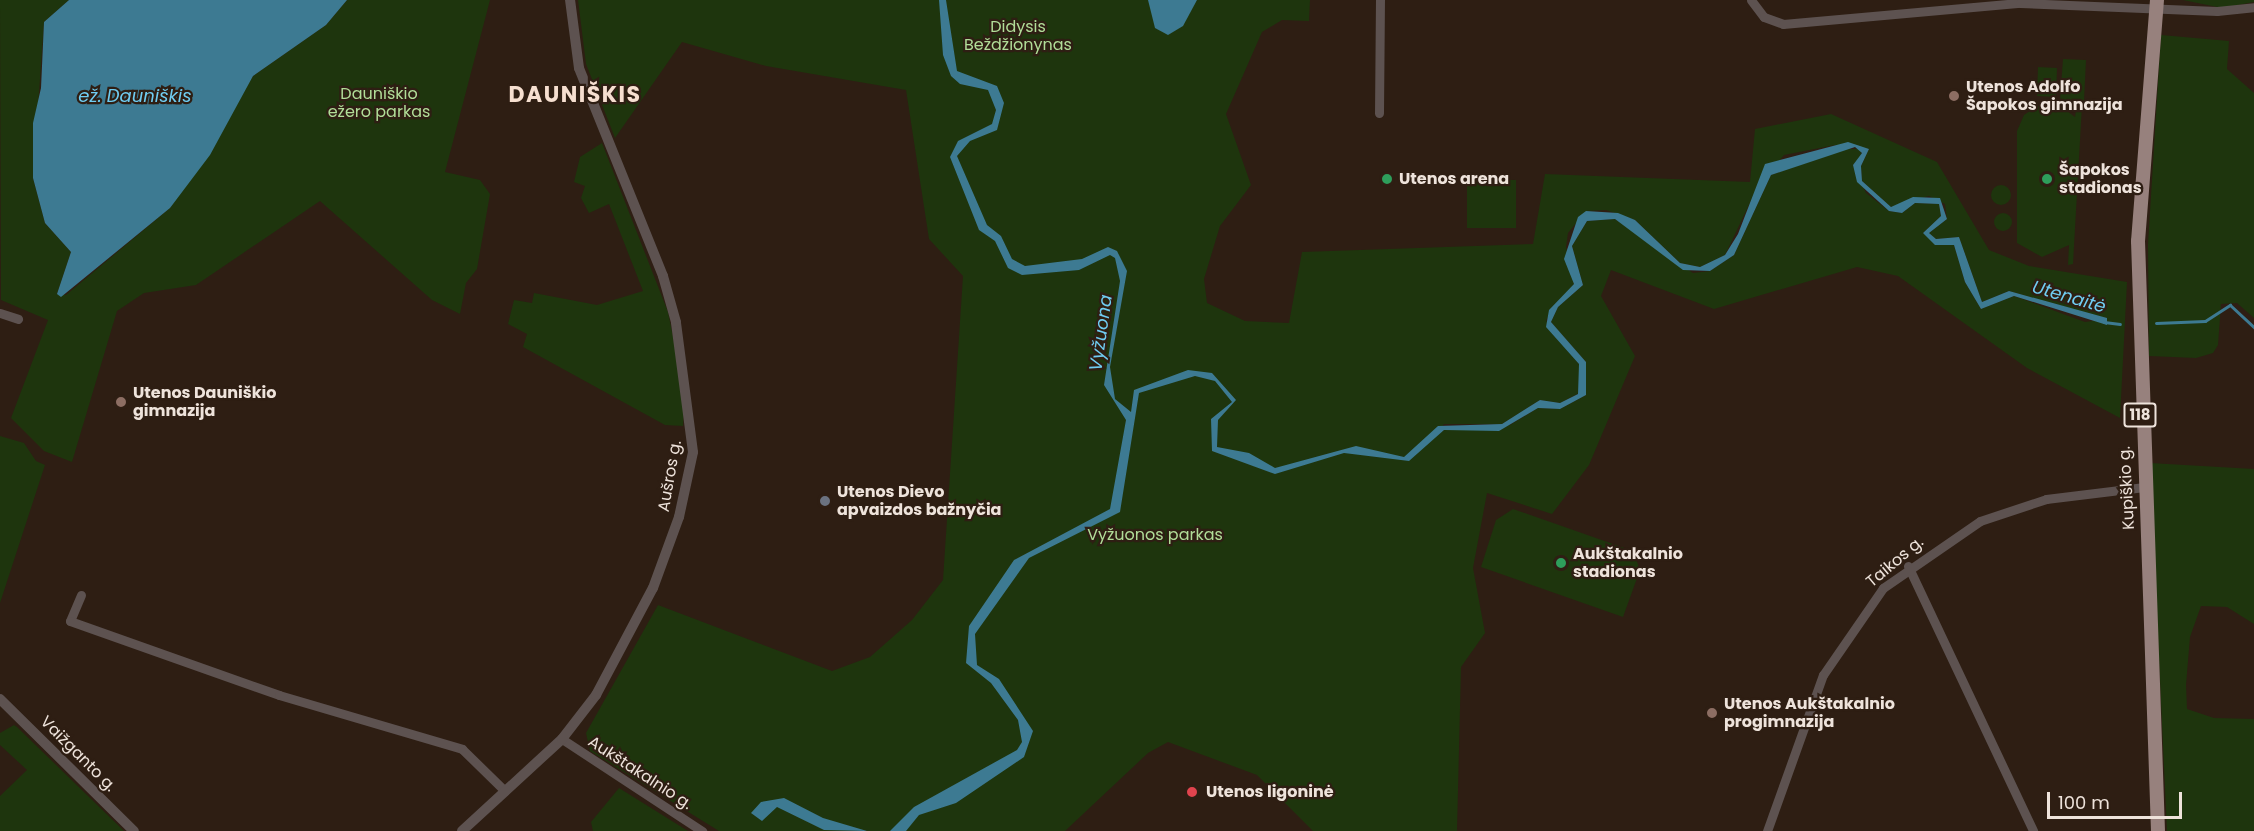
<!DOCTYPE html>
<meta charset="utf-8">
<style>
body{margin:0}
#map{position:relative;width:2254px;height:831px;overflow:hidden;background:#2e1e13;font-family:Poppins,sans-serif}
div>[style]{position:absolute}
.green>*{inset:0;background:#1e350d}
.round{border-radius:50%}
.water>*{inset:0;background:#3d7a92}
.stream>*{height:3px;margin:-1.5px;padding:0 1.5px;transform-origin:1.5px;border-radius:1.5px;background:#3d7a92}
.minor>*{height:9px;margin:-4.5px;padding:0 4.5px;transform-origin:4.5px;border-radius:4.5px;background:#5d5250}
.tertiary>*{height:10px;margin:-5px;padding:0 5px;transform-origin:5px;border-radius:5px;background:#5d5250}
.primary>*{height:14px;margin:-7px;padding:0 7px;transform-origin:7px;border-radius:7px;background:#97817d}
.dots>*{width:16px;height:16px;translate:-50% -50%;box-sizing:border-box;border:3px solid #2e1e13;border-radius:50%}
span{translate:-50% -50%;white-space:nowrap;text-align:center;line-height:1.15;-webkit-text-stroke:4.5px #2e1e13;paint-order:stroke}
.shield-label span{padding:2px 4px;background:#2e1e13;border:2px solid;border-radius:4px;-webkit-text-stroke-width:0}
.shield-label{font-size:15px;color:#eee3db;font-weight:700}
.park-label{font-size:16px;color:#b1dd98}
.poi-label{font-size:16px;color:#eee3db;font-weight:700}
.left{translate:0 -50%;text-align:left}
.street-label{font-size:16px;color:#eee3db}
.water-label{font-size:18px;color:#70cdf2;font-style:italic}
.district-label{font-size:22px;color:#f6dfd0;font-weight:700;letter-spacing:1.5px}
.scale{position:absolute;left:2047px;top:792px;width:135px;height:27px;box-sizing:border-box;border:3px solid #eee3db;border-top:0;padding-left:8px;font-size:18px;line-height:21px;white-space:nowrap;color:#eee3db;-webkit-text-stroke:4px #2e1e13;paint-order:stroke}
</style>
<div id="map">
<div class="green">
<i style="clip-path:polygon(0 0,69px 0,44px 22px,33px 178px,45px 223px,71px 252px,57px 294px,66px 295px,170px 208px,253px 76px,326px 25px,347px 0,490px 0,445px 172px,480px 180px,490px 194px,477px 269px,466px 283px,460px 314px,432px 300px,320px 201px,196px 285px,144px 293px,117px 311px,72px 462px,44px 451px,11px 418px,48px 320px,1px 300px)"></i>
<i style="clip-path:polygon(evenodd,578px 0,1310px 0,1309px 21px,1282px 20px,1262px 32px,1226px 114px,1251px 185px,1220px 226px,1204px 279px,1207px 303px,1245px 321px,1289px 323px,1302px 252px,1533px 244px,1545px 174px,1750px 182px,1755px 129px,1831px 114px,1937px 162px,1989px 250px,2029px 266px,2127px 282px,2120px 418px,2027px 368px,1898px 276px,1857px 267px,1714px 309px,1611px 270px,1601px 296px,1635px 356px,1589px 465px,1552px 514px,1487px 493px,1473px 568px,1485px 633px,1461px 667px,1457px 831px,1313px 831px,1257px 775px,1168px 742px,1148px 753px,1065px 831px,719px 831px,590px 751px,586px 733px,658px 605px,832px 671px,870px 657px,912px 620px,943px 580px,963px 276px,929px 239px,906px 90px,766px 66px,682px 42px,615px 138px,586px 64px,578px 0,1835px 145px,1869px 149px,1861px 166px,1862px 181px,1891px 207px,1929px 196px,1945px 204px,1947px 219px,1929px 233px,1936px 239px,1959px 237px,1982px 302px,2009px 291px,2107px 319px,2085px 322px,2014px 296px,1981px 309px,1965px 282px,1954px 245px,1941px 245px,1923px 233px,1941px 216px,1939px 204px,1915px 203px,1902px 213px,1889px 211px,1866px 193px,1853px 165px,1862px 156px,1860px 149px,1846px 149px,1771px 175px,1734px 255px,1710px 271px,1693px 273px,1615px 219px,1587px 221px,1572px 246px,1583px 285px,1558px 307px,1551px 322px,1586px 362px,1586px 395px,1560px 409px,1538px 408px,1510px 425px,1444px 430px,1435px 436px,1444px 424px,1502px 424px,1540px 400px,1560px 403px,1581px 392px,1579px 364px,1546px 320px,1574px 284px,1566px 247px,1568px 233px,1586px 211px,1606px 210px,1635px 220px,1680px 263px,1700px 267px,1725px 255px,1757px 188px,1784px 155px,1835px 145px)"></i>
<i style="clip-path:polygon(2183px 0,2254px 0,2254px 2px,2222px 8px)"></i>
<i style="clip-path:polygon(2161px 35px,2229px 41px,2227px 69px,2254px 93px,2254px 318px,2237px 303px,2221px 304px,2218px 345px,2213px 353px,2196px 358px,2149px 356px,2148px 244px)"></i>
<i style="clip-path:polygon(2063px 59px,2086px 60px,2084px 101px,2060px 100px)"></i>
<i style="clip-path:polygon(2038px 67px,2057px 68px,2056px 97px,2037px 96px)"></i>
<i style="clip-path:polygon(2077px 104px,2082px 105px,2073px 264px,2068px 265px,2069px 245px,2042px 257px,2017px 243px,2017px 131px,2024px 115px,2038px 106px,2059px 105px,2075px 117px)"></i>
<i style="clip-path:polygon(602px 143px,668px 312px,685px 397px,683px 426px,665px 425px,523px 347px,527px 334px,508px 324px,514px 300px,532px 303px,534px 293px,597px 305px,643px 291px,609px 204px,589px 213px,581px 198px,585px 186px,574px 182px,580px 157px)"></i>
<i style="clip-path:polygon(1467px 179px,1516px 180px,1516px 228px,1467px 228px)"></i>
<i class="round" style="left:1991px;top:185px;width:20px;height:20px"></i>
<i class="round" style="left:1994px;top:213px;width:18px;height:18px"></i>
<i style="clip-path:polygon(0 436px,24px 443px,36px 461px,45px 465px,0 603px)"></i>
<i style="clip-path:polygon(2150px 463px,2254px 469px,2254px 624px,2227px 607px,2201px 606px,2190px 637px,2186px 685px,2187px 709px,2214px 718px,2254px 719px,2254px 831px,2167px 831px)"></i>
<i style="clip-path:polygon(1513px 509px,1633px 551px,1640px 570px,1623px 617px,1481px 567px,1496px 520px)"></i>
<i style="clip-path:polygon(14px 725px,17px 727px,124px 831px,0 831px,0 796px,27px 770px,0 745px,0 733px)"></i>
<i style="clip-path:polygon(619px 788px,688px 831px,593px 831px,591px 822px)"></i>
</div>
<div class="water">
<i style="clip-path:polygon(69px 0,347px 0,326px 25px,253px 76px,210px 155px,170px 208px,61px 297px,57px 294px,71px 252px,45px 223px,33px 178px,33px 123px,41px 88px,44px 22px)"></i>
<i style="clip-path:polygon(939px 0,946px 0,957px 71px,997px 86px,1004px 103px,997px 130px,970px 141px,957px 156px,987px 225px,1001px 236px,1012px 259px,1025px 266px,1082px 259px,1108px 247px,1117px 251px,1127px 271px,1110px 367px,1115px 399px,1131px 412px,1134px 390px,1188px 370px,1212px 373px,1236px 400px,1218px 420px,1217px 447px,1249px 453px,1275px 468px,1356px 446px,1404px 457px,1438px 426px,1502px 424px,1540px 400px,1560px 403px,1578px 394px,1579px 364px,1546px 327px,1549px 310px,1574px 284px,1564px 259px,1578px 217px,1586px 211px,1618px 213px,1635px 220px,1680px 263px,1700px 267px,1725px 255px,1738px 234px,1765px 164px,1848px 142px,1869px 149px,1861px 166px,1862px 181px,1891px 207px,1913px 197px,1940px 198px,1947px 219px,1929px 233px,1936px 239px,1959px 237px,1982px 302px,2009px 291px,2107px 318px,2107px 325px,2014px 296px,1981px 309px,1965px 282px,1954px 245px,1935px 245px,1923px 233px,1941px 216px,1939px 204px,1915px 203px,1902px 213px,1889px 211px,1857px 182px,1853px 165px,1862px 153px,1855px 147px,1771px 175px,1734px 255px,1710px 271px,1683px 270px,1615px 219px,1587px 221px,1572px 246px,1583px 285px,1558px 307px,1551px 322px,1586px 362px,1586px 395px,1560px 409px,1538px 408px,1499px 431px,1444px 430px,1409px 461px,1344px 453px,1275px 474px,1212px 451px,1211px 419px,1232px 402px,1215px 381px,1195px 376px,1139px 393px,1120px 512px,1029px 558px,975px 634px,977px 665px,999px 679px,1033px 731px,1024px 757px,956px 803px,919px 815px,906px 831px,890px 831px,914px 807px,1017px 750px,1022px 742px,1018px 720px,991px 683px,966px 663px,969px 626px,1014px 560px,1110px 509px,1126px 420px,1104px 385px,1120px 281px,1115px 258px,1110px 255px,1079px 270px,1022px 275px,1008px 268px,995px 241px,979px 230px,950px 157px,958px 141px,992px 124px,996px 110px,988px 90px,960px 84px,951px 76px,943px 55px)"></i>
<i style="clip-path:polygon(1148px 0,1197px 0,1183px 26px,1168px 35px,1155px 28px)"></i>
<i style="clip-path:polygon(784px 798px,823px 818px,867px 831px,824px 830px,777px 807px,762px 821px,751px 813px,761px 802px)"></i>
</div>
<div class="stream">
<i style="left:2104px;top:322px;width:16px;rotate:7deg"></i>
<i style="left:2156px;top:323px;width:49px;rotate:-2.3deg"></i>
<i style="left:2205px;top:321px;width:30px;rotate:-33deg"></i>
<i style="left:2230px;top:305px;width:33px;rotate:43deg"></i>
</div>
<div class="minor">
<i style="left:1751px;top:0;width:21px;rotate:53deg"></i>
<i style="left:1764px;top:17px;width:20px;rotate:20deg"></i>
<i style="left:1783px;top:24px;width:238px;rotate:-5.1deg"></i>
<i style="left:2020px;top:3px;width:197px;rotate:2.3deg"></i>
<i style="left:2217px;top:11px;width:37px;rotate:-6deg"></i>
<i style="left:1379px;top:113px;width:113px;rotate:-89.5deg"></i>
<i style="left:0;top:313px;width:19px;rotate:18deg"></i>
<i style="left:1908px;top:566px;width:293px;rotate:64.7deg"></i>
<i style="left:81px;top:595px;width:28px;rotate:113deg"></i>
<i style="left:70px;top:621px;width:222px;rotate:19.5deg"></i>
<i style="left:279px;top:695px;width:191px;rotate:16.4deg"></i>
<i style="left:462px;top:749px;width:60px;rotate:44.3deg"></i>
<i style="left:562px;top:739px;width:168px;rotate:33.3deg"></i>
<i style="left:1767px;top:831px;width:166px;rotate:-70.3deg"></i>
<i style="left:1823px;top:675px;width:106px;rotate:-55.4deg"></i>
<i style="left:1883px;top:588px;width:118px;rotate:-34.6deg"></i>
<i style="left:1980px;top:521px;width:70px;rotate:-18.4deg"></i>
<i style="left:2046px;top:499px;width:99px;rotate:-7deg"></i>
</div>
<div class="tertiary">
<i style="left:0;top:699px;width:188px;rotate:44.6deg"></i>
<i style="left:462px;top:831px;width:136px;rotate:-42.6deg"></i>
<i style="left:562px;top:739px;width:56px;rotate:-52.3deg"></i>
<i style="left:596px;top:695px;width:121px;rotate:-62deg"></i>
<i style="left:653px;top:588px;width:76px;rotate:-69.9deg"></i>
<i style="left:679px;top:517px;width:66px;rotate:-77.8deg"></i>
<i style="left:693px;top:452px;width:131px;rotate:-97.5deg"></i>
<i style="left:676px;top:322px;width:48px;rotate:-105.8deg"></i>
<i style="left:663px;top:276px;width:224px;rotate:-112deg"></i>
<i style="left:579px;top:68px;width:69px;rotate:-97.5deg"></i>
</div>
<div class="primary">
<i style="left:2157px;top:0;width:242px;rotate:94.5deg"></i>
<i style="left:2138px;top:241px;width:590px;rotate:88.06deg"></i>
</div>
<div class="dots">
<i style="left:1954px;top:96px;background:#8d6e63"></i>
<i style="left:1387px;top:179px;background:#2e9e5b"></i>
<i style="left:2047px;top:179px;background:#2e9e5b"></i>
<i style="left:121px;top:402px;background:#8d6e63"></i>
<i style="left:825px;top:501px;background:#6b7280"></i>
<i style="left:1561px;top:563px;background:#2e9e5b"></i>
<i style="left:1712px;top:713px;background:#8d6e63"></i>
<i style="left:1192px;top:792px;background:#e0444e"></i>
</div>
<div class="shield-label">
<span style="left:2140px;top:415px">118</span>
</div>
<div class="park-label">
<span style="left:1018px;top:36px">Didysis<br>Beždžionynas</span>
<span style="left:379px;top:103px">Dauniškio<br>ežero parkas</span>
<span style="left:1155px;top:535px">Vyžuonos parkas</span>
</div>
<div class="poi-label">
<span class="left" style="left:1966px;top:96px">Utenos Adolfo<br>Šapokos gimnazija</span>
<span class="left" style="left:2059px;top:179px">Šapokos<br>stadionas</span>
<span class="left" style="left:1399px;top:179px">Utenos arena</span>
<span class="left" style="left:133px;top:402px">Utenos Dauniškio<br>gimnazija</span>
<span class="left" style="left:837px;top:501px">Utenos Dievo<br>apvaizdos bažnyčia</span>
<span class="left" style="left:1573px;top:563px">Aukštakalnio<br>stadionas</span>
<span class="left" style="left:1724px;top:713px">Utenos Aukštakalnio<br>progimnazija</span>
<span class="left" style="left:1206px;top:792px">Utenos ligoninė</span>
</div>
<div class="street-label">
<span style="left:670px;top:476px;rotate:-80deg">Aušros g.</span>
<span style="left:2127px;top:488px;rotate:-93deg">Kupiškio g.</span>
<span style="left:1895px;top:562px;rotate:-40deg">Taikos g.</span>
<span style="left:78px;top:754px;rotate:45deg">Vaižganto g.</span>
<span style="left:640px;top:773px;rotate:33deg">Aukštakalnio g.</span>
</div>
<div class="water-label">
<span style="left:135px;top:96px">ež. Dauniškis</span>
<span style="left:2069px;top:297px;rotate:16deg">Utenaitė</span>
<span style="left:1101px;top:333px;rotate:-82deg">Vyžuona</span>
</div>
<div class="district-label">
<span style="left:575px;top:95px">DAUNIŠKIS</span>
</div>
<div class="scale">100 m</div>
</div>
